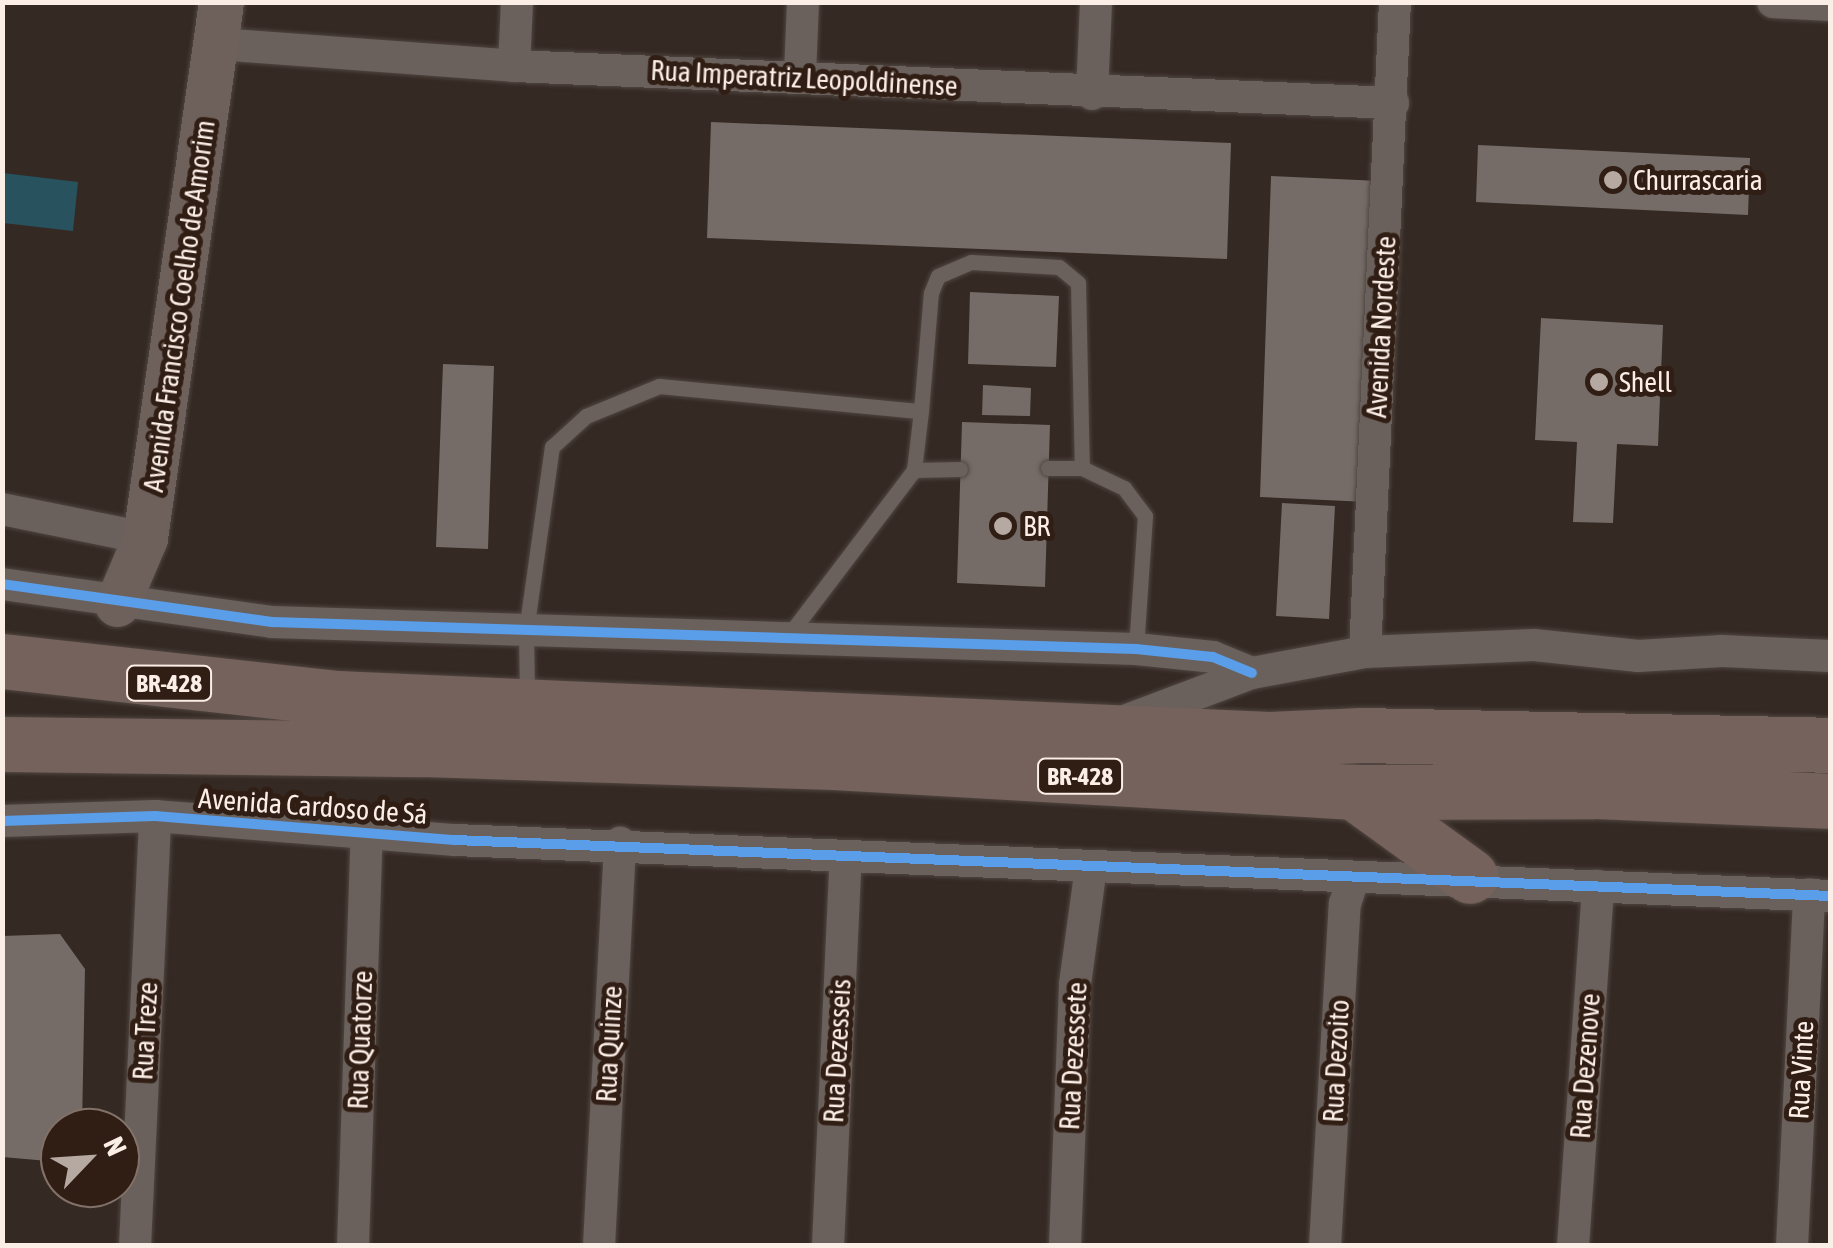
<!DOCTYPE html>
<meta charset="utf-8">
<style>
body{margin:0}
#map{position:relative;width:1833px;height:1248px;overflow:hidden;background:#342923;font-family:"Asap Condensed",sans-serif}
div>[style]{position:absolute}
.water>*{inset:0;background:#27525e}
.building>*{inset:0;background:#756c67}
.roads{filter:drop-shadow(0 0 2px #504641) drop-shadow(0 0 2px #504641)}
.lane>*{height:15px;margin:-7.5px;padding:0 7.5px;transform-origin:7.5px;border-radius:7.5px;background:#6a615c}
.street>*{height:32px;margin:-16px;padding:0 16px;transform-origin:16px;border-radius:16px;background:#6a615c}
.secondary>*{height:45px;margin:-22.5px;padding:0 22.5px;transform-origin:22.5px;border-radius:22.5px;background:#6e615c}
.highway>*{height:55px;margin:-27.5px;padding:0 27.5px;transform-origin:27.5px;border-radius:27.5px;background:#76625c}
.cycleway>*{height:10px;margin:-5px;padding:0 5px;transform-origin:5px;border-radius:5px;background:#5a9eea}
.dots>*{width:28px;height:28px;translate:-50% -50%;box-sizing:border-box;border:5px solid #301d13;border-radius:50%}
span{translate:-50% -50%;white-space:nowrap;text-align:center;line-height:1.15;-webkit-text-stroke:10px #301d13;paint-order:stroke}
.shield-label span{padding:2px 8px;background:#301d13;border:2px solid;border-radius:8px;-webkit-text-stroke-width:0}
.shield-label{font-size:25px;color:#fbeee7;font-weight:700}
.street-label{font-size:28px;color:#fbeee7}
.poi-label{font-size:28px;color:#fbeee7}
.left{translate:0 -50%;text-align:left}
.frame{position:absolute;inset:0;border:5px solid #fbeee7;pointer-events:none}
.north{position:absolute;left:40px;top:1108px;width:100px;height:100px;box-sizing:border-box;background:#301d13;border:2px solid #817168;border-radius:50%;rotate:65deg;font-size:28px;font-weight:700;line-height:40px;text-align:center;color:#fbeee7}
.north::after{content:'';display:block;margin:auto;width:35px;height:45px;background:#b5a9a2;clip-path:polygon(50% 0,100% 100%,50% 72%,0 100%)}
</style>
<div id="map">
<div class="water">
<i style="clip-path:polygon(3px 173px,78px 182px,73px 231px,3px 223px)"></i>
</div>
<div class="building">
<i style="clip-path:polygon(711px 122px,1231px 143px,1227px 259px,707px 238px)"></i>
<i style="clip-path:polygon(1478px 145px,1750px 158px,1748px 215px,1476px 202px)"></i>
<i style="clip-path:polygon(1271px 176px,1380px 181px,1368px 502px,1260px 497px)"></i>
<i style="clip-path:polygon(970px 292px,1059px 296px,1056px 367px,968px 364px)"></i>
<i style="clip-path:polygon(1541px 318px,1663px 325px,1658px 446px,1617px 444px,1613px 523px,1573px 522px,1577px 442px,1535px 440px)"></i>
<i style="clip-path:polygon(443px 364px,494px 366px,488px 549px,436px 547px)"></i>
<i style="clip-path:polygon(983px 385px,1031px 388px,1030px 416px,982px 415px)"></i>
<i style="clip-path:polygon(962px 422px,1050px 425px,1045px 587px,957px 583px)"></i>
<i style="clip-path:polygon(1282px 503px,1335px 506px,1329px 619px,1276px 616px)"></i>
<i style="clip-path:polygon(60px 934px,85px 969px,82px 1128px,60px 1128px,60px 1162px,2px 1157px,2px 936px)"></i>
</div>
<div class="roads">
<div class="lane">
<i style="left:921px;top:411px;width:59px;rotate:96.8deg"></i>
<i style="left:914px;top:470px;width:46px;rotate:-1.2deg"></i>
<i style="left:1048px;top:468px;width:34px"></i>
<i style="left:788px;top:636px;width:208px;rotate:-52.8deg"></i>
<i style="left:527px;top:695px;width:64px;rotate:-90.9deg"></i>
<i style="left:526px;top:631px;width:186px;rotate:-82deg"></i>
<i style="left:552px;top:447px;width:46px;rotate:-42.4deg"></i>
<i style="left:586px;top:416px;width:79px;rotate:-22.3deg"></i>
<i style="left:659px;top:386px;width:263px;rotate:5.5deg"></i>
<i style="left:921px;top:411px;width:118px;rotate:-85.2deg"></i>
<i style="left:931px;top:293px;width:18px;rotate:-68deg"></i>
<i style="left:938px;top:276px;width:36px;rotate:-23deg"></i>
<i style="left:971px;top:262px;width:88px;rotate:3.3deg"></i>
<i style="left:1059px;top:267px;width:25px;rotate:40deg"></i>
<i style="left:1078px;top:283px;width:185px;rotate:88.8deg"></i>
<i style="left:1082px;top:468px;width:47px;rotate:25.5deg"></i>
<i style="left:1124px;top:488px;width:35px;rotate:53deg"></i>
<i style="left:1145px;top:516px;width:133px;rotate:93.9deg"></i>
</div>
<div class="street">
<i style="left:1773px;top:2px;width:57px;rotate:3deg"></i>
<i style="left:217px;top:44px;width:298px;rotate:4.2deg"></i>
<i style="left:514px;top:66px;width:880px;rotate:2.41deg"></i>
<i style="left:514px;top:66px;width:64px;rotate:-87.3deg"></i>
<i style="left:800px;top:74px;width:72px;rotate:-87.6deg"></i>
<i style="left:1092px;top:94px;width:92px;rotate:-87.5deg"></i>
<i style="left:2px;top:509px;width:146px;rotate:11.5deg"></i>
<i style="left:2px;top:584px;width:273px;rotate:8deg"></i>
<i style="left:272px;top:622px;width:864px;rotate:1.79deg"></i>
<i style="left:1136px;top:649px;width:77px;rotate:5.9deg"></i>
<i style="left:1213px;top:657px;width:42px;rotate:22.3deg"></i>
<i style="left:1365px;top:652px;width:651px;rotate:-87.36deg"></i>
<i style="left:1122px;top:722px;width:139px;rotate:-20.7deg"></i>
<i style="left:1252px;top:673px;width:115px;rotate:-10.5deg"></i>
<i style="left:1365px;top:652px;width:169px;rotate:-2.4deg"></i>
<i style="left:1534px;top:645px;width:105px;rotate:6deg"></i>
<i style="left:1638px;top:656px;width:84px;rotate:-3.4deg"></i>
<i style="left:1722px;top:651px;width:108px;rotate:2.7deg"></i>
<i style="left:2px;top:821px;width:153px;rotate:-1.9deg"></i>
<i style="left:155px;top:816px;width:301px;rotate:4.6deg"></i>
<i style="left:455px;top:840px;width:1376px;rotate:2.33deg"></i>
<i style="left:135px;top:1246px;width:430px;rotate:-87.3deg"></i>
<i style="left:353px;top:1246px;width:412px;rotate:-88.1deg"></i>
<i style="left:599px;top:1246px;width:404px;rotate:-87deg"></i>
<i style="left:828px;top:1246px;width:390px;rotate:-87.4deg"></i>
<i style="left:1065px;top:1246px;width:262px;rotate:-87.8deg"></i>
<i style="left:1075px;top:984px;width:118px;rotate:-82.2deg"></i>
<i style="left:1325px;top:1246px;width:343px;rotate:-86.7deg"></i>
<i style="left:1345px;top:904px;width:28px;rotate:-72deg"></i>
<i style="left:1573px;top:1246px;width:361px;rotate:-86deg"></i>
<i style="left:1792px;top:1246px;width:352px;rotate:-87.2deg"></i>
</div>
<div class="secondary">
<i style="left:117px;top:604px;width:72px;rotate:-67deg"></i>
<i style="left:145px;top:538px;width:541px;rotate:-81.93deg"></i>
</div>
<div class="highway">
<i style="left:2px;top:661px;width:337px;rotate:6.3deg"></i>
<i style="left:337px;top:698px;width:933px;rotate:2.52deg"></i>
<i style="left:1269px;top:739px;width:92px;rotate:-2.5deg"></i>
<i style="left:1361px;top:735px;width:469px;rotate:1.2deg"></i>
<i style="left:2px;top:744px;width:421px;rotate:0.7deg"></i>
<i style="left:423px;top:749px;width:411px;rotate:1.8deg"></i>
<i style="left:834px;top:762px;width:521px;rotate:3.3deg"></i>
<i style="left:1354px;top:792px;width:240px;rotate:-0.2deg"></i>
<i style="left:1594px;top:791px;width:236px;rotate:2.4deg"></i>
<i style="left:1354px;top:792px;width:143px;rotate:35.9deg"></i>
</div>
</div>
<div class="cycleway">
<i style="left:2px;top:584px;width:273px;rotate:8deg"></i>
<i style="left:272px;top:622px;width:864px;rotate:1.79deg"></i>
<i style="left:1136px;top:649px;width:77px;rotate:5.9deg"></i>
<i style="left:1213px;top:657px;width:42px;rotate:22.3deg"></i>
<i style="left:2px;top:821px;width:153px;rotate:-1.9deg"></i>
<i style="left:155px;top:816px;width:301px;rotate:4.6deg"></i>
<i style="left:455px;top:840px;width:1376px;rotate:2.33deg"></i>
</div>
<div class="dots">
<i style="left:1613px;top:180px;background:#b5a9a2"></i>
<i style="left:1599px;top:382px;background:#b5a9a2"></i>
<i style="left:1003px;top:526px;background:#b5a9a2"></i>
</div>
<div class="shield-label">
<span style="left:169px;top:683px">BR-428</span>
<span style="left:1080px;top:776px">BR-428</span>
</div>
<div class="street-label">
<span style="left:804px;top:78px;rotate:3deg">Rua Imperatriz Leopoldinense</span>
<span style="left:179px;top:306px;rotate:-82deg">Avenida Francisco Coelho de Amorim</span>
<span style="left:1381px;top:327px;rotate:-87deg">Avenida Nordeste</span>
<span style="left:313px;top:806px;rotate:4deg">Avenida Cardoso de Sá</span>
<span style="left:145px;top:1031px;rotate:-87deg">Rua Treze</span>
<span style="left:360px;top:1040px;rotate:-88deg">Rua Quatorze</span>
<span style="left:609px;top:1044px;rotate:-87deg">Rua Quinze</span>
<span style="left:837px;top:1051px;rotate:-87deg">Rua Dezesseis</span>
<span style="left:1073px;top:1056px;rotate:-87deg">Rua Dezessete</span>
<span style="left:1336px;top:1061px;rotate:-87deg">Rua Dezoito</span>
<span style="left:1585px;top:1066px;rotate:-86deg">Rua Dezenove</span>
<span style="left:1801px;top:1070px;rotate:-87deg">Rua Vinte</span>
</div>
<div class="poi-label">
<span class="left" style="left:1633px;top:180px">Churrascaria</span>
<span class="left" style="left:1619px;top:382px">Shell</span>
<span class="left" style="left:1023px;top:526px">BR</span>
</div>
<div class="frame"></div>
<div class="north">N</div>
</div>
